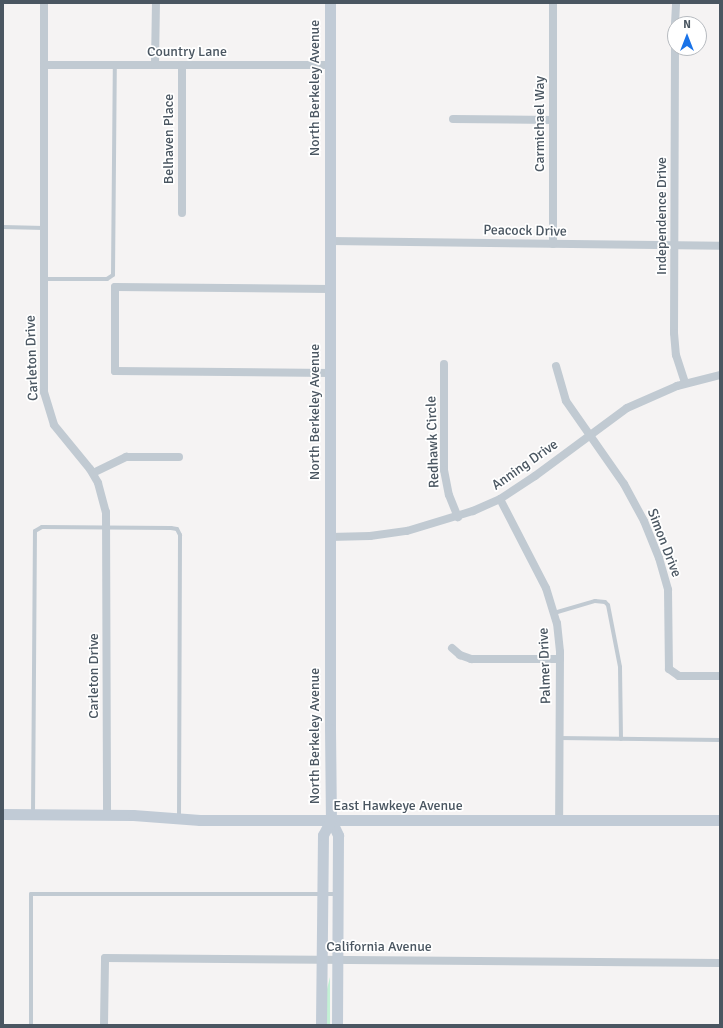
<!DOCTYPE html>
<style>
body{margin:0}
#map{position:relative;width:723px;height:1028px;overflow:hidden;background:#f5f3f3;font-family:Signika,sans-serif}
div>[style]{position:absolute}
.green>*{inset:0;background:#c3f1d5}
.lane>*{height:4px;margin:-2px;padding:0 2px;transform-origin:2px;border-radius:2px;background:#c1cad2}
.street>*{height:8px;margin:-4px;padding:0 4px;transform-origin:4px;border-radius:4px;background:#c1cad2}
.secondary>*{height:11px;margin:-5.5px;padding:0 5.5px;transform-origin:5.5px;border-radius:5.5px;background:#c1cbd6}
span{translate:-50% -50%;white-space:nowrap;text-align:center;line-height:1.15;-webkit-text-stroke:3.5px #fff;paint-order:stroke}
.street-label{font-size:14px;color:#4a5661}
.frame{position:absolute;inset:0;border:4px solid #4a5661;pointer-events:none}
.north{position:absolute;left:667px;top:16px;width:40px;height:40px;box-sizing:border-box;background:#fff;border:1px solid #b7bbc0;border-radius:50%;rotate:0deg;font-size:11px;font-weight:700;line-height:16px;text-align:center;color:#4a5661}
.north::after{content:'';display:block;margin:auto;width:14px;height:18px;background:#1a73e8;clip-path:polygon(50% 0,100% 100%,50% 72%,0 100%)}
</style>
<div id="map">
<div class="green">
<i style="clip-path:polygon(330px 977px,330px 1024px,327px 1025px,326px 993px)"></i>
</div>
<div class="lane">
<i style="left:3px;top:227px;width:41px;rotate:1.4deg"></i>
<i style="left:44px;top:279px;width:63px"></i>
<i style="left:107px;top:279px;width:7px;rotate:-34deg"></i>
<i style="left:113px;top:275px;width:210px;rotate:-89.5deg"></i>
<i style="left:554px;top:613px;width:43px;rotate:-16.3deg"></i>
<i style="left:595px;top:601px;width:10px;rotate:6deg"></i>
<i style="left:605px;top:602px;width:4px;rotate:45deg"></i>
<i style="left:608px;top:605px;width:63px;rotate:79deg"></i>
<i style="left:620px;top:667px;width:72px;rotate:89.2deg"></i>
<i style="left:559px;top:738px;width:161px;rotate:0.7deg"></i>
<i style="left:33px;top:814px;width:283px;rotate:-89.6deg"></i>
<i style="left:35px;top:531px;width:8px;rotate:-30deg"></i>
<i style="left:42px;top:527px;width:129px;rotate:0.4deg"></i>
<i style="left:171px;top:528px;width:6px;rotate:9deg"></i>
<i style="left:177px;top:529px;width:7px;rotate:63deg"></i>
<i style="left:180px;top:535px;width:282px;rotate:90.2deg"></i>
<i style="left:31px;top:1025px;width:131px;rotate:-90deg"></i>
<i style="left:31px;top:894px;width:306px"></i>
</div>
<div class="street">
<i style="left:44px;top:3px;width:389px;rotate:90deg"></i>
<i style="left:44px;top:392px;width:34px;rotate:73deg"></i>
<i style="left:54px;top:425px;width:57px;rotate:50.7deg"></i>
<i style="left:90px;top:469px;width:16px;rotate:60deg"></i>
<i style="left:98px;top:483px;width:30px;rotate:75deg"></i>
<i style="left:106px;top:512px;width:302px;rotate:89.8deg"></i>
<i style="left:675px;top:24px;width:21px;rotate:-87deg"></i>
<i style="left:675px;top:48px;width:285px;rotate:90.2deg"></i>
<i style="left:674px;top:333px;width:22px;rotate:85deg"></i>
<i style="left:676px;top:355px;width:29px;rotate:72deg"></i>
<i style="left:44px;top:65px;width:286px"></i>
<i style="left:155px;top:65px;width:62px;rotate:-89.1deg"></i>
<i style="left:182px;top:65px;width:148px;rotate:90deg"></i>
<i style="left:453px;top:119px;width:100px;rotate:0.6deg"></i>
<i style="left:330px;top:241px;width:390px;rotate:0.7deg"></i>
<i style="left:553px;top:244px;width:241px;rotate:-90deg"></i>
<i style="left:444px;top:364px;width:106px;rotate:90deg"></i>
<i style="left:444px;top:470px;width:25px;rotate:79deg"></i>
<i style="left:449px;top:495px;width:24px;rotate:68deg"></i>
<i style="left:556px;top:366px;width:36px;rotate:74deg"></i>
<i style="left:566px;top:401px;width:101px;rotate:55.1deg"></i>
<i style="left:624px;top:484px;width:42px;rotate:61.6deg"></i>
<i style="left:644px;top:521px;width:40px;rotate:68deg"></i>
<i style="left:659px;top:558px;width:33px;rotate:74deg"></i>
<i style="left:668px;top:590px;width:79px;rotate:89.3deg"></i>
<i style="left:669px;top:669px;width:12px;rotate:35deg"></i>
<i style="left:679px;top:676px;width:41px"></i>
<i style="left:330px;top:373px;width:215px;rotate:-179.5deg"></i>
<i style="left:115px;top:371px;width:84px;rotate:-90deg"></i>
<i style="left:115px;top:287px;width:215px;rotate:0.5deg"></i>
<i style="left:93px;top:473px;width:37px;rotate:-26deg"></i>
<i style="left:126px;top:457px;width:53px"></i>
<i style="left:500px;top:499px;width:100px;rotate:62.7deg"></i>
<i style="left:546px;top:588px;width:37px;rotate:73deg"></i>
<i style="left:557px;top:623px;width:29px;rotate:84deg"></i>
<i style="left:560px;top:652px;width:168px;rotate:90.3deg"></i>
<i style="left:330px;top:537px;width:40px;rotate:-1.4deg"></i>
<i style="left:370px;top:536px;width:37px;rotate:-8deg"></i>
<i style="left:407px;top:531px;width:69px;rotate:-16.9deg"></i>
<i style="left:473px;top:511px;width:30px;rotate:-24deg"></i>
<i style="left:500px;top:499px;width:42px;rotate:-33.3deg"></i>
<i style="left:535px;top:476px;width:114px;rotate:-36.5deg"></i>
<i style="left:627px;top:408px;width:55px;rotate:-23.7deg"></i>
<i style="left:677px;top:386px;width:44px;rotate:-14.3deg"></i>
<i style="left:452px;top:648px;width:11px;rotate:41deg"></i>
<i style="left:460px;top:655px;width:12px;rotate:20deg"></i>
<i style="left:471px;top:659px;width:89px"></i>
<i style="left:104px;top:1025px;width:67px;rotate:-89.1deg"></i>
<i style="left:105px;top:958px;width:615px;rotate:0.47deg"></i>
</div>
<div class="secondary">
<i style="left:330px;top:3px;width:726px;rotate:90deg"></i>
<i style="left:330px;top:729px;width:91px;rotate:89.4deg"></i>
<i style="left:331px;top:820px;width:17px;rotate:65deg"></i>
<i style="left:338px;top:835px;width:190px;rotate:90.3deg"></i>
<i style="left:3px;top:814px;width:130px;rotate:0.4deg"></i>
<i style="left:133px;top:815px;width:67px;rotate:4.3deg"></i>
<i style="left:200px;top:820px;width:520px"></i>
<i style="left:321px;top:1025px;width:190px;rotate:-89.4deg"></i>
<i style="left:323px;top:835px;width:17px;rotate:-62deg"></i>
</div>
<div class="street-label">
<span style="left:187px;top:52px">Country Lane</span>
<span style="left:315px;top:88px;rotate:-90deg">North Berkeley Avenue</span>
<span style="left:540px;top:124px;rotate:-90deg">Carmichael Way</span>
<span style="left:169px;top:139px;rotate:-90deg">Belhaven Place</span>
<span style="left:662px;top:216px;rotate:-90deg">Independence Drive</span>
<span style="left:525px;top:231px;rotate:1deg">Peacock Drive</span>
<span style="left:32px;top:358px;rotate:-92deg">Carleton Drive</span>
<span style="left:315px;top:412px;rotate:-90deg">North Berkeley Avenue</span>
<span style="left:433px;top:442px;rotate:-92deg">Redhawk Circle</span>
<span style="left:525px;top:465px;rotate:-35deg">Anning Drive</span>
<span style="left:664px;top:543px;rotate:69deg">Simon Drive</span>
<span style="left:545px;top:666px;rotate:-92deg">Palmer Drive</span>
<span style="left:94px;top:676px;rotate:-90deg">Carleton Drive</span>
<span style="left:315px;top:736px;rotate:-90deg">North Berkeley Avenue</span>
<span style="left:398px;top:806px">East Hawkeye Avenue</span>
<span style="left:379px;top:947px">California Avenue</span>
</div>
<div class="frame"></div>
<div class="north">N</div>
</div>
